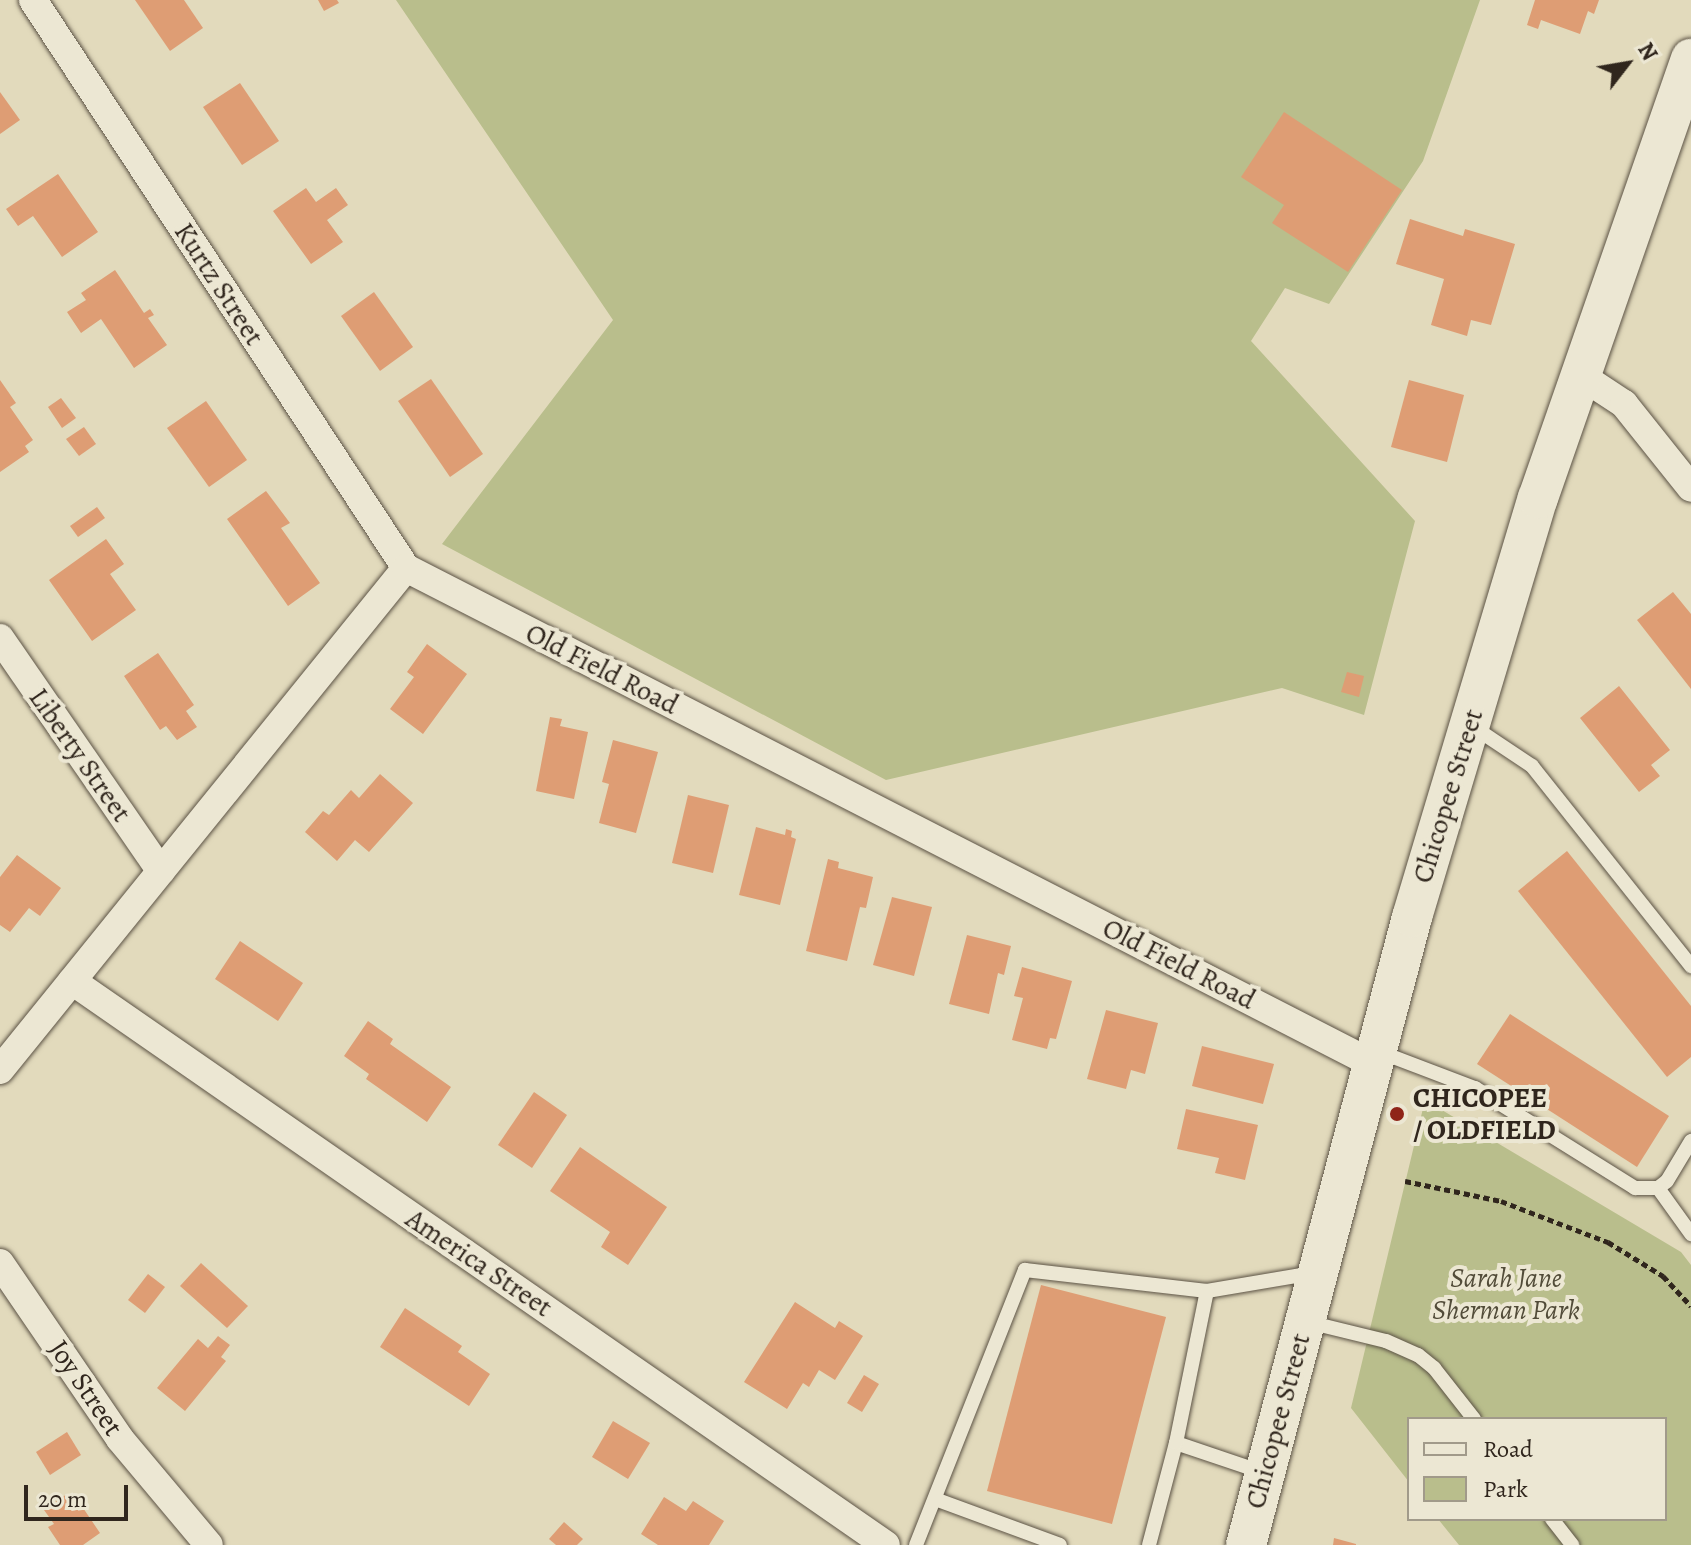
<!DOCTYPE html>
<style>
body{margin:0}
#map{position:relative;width:1691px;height:1545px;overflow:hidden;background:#e2dabc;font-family:Alegreya,serif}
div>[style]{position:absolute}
.green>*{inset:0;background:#b9be8c}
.building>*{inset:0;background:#de9d74}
.path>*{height:5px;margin-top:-2.5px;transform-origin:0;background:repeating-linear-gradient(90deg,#30261d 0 6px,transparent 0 10px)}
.roads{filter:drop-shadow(0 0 2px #5c5345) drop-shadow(0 0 2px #5c5345)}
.lane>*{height:14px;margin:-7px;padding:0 7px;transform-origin:7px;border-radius:7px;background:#ece7d3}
.street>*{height:28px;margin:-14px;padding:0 14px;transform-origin:14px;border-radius:14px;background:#ece7d3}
.secondary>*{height:40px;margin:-20px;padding:0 20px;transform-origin:20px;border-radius:20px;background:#ece7d3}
.dots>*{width:22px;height:22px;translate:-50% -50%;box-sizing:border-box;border:4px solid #ece7d3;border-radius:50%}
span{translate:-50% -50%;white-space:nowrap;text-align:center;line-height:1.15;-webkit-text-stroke:8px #ece7d3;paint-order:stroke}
.street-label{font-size:28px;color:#30261d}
.poi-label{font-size:28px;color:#30261d;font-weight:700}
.left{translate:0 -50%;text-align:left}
.park-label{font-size:28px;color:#524c39;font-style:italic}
.legend{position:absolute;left:1407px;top:1417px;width:260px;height:104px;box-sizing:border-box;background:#ece7d3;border:2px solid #a19a8a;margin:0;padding:10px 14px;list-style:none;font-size:24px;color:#30261d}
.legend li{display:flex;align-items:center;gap:16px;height:40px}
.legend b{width:40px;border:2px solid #a19a8a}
.north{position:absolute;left:1587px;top:24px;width:80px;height:80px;-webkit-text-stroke:6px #ece7d3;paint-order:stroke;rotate:59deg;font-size:22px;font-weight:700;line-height:32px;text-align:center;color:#30261d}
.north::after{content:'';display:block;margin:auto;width:28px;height:36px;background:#30261d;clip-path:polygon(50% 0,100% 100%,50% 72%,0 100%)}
.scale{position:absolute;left:24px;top:1485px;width:104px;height:36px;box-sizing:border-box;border:4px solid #30261d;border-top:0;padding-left:10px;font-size:24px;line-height:28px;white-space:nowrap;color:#30261d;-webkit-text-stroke:6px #ece7d3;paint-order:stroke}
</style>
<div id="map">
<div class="green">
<i style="clip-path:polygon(396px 0,1480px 0,1423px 161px,1329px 304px,1285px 288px,1251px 341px,1415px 521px,1364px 715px,1282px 688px,886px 780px,442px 544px,613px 320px)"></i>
<i style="clip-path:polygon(1425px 1100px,1681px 1252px,1691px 1265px,1691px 1545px,1459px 1545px,1438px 1519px,1665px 1519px,1665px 1419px,1409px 1419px,1409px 1482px,1351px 1408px)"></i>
</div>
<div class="building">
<i style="clip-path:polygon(135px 0,184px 0,203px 28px,170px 51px)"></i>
<i style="clip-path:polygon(318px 0,337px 0,339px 3px,324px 11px)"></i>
<i style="clip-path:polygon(1535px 0,1599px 0,1594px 14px,1588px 11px,1580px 34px,1541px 20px,1538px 29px,1527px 25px)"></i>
<i style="clip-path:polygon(240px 83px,279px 141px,242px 165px,203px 107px)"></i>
<i style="clip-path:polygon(0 92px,20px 120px,0 134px)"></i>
<i style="clip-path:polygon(1284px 112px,1402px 190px,1348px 272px,1272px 223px,1284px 205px,1241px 177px)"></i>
<i style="clip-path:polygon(58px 174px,98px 232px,62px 257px,33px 216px,18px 226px,6px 209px)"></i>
<i style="clip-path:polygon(306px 188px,316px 202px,336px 188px,348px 205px,327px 220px,343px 242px,311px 264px,273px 211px)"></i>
<i style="clip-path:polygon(1410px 219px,1463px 236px,1465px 229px,1515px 244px,1491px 325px,1471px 320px,1467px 336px,1431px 325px,1444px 279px,1396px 264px)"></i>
<i style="clip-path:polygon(115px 270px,144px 313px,150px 309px,154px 315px,148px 318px,167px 345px,134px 368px,101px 319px,81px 333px,67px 312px,86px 300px,81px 293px)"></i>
<i style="clip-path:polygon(374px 292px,413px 347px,380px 371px,341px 316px)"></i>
<i style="clip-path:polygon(431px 379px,483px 454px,450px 477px,398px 401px)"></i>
<i style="clip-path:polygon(0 380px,16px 403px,10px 407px,33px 440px,25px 446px,29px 452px,0 472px)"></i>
<i style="clip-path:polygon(1409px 380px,1464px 395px,1447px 462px,1391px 447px)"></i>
<i style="clip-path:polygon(61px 398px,76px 418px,62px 428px,48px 407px)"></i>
<i style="clip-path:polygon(206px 401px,247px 460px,209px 487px,167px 428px)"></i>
<i style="clip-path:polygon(84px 427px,96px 444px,79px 456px,66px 439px)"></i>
<i style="clip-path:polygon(266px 491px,290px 523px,281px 528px,320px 583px,288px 606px,227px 519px)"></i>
<i style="clip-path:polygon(97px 507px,105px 518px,78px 537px,70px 526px)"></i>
<i style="clip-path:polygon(106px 539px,124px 564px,110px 574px,136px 610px,92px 641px,49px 580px)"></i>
<i style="clip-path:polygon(1673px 592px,1691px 614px,1691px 689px,1637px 620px)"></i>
<i style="clip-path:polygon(427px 644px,467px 674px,423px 734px,390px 709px,414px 677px,407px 672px)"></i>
<i style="clip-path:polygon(158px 653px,194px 705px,186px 711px,197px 727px,177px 740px,166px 726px,160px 730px,124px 676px)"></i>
<i style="clip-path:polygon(1347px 672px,1364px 676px,1359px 697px,1341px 692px)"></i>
<i style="clip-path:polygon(1619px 686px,1670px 750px,1651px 765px,1660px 776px,1639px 792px,1580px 718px)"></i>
<i style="clip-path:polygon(550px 717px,562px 719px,560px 726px,588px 732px,574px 799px,536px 791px)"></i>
<i style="clip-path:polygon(613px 740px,658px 752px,636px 833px,599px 823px,609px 784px,602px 782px)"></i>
<i style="clip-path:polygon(380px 774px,413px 803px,369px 852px,355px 840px,337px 861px,305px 832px,323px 811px,329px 815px,351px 790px,359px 798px)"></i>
<i style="clip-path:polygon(688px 795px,729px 805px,713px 873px,672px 863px)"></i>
<i style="clip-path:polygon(756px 827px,785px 835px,786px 829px,792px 831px,791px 837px,796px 839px,780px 905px,739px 895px)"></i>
<i style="clip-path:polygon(1567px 851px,1691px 1006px,1691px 1057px,1667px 1077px,1518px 891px)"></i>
<i style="clip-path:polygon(17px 855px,61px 888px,40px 916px,29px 908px,10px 932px,0 925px,0 877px)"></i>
<i style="clip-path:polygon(828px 859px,839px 862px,838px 868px,873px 877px,866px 908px,860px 907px,847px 961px,806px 951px)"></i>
<i style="clip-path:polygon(892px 897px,932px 907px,914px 976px,873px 965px)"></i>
<i style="clip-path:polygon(967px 935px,1011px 946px,1004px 975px,998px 973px,989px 1014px,949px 1004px)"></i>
<i style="clip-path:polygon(240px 941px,303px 983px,278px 1021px,215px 979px)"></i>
<i style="clip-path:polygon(1022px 967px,1072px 981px,1056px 1039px,1050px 1038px,1047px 1049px,1012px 1040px,1023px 998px,1014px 996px)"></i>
<i style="clip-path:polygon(1106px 1010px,1158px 1023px,1145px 1074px,1131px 1070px,1126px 1089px,1087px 1079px)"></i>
<i style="clip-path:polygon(1510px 1014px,1669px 1116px,1637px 1167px,1477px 1064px)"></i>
<i style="clip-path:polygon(368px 1021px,393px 1039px,390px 1044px,451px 1087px,427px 1122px,366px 1079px,369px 1074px,344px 1056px)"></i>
<i style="clip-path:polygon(1202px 1046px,1274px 1064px,1263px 1104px,1192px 1086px)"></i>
<i style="clip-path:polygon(534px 1092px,567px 1115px,532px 1168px,498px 1145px)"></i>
<i style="clip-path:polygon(1186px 1109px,1258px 1125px,1245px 1180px,1215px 1173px,1219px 1158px,1177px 1149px)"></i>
<i style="clip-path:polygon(580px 1147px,667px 1207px,628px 1265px,601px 1247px,610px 1232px,550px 1191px)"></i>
<i style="clip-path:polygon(201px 1263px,248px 1306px,227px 1328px,180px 1286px)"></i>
<i style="clip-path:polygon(148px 1274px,165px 1287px,145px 1313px,128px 1300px)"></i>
<i style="clip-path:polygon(1041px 1285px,1166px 1317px,1112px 1524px,987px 1491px)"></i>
<i style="clip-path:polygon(795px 1302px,835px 1328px,839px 1321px,863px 1336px,835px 1380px,819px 1370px,809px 1387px,803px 1383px,787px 1409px,744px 1382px)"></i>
<i style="clip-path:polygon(405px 1308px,462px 1346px,458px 1352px,490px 1374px,469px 1406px,380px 1347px)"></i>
<i style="clip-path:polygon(218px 1336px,230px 1345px,221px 1357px,226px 1361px,185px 1411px,157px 1388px,198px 1339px,208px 1348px)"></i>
<i style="clip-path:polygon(864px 1375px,879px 1384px,862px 1412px,847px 1403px)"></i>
<i style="clip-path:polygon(613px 1421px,650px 1443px,628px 1479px,592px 1457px)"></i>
<i style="clip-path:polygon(67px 1432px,81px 1455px,50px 1475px,36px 1452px)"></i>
<i style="clip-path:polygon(67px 1494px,70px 1500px,75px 1496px,100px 1533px,83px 1545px,60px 1545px,48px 1527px,54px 1524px,44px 1510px)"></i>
<i style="clip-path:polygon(664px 1497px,686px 1511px,693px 1501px,724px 1521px,709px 1545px,658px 1545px,641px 1534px)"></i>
<i style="clip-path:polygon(564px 1522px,583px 1539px,577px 1545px,556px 1545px,549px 1539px)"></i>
<i style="clip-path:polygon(1334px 1538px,1356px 1544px,1356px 1545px,1333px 1545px)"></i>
</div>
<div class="path">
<i style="left:1405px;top:1181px;width:98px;rotate:11.8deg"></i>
<i style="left:1501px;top:1201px;width:115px;rotate:21deg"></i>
<i style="left:1608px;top:1242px;width:65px;rotate:31.7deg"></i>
<i style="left:1663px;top:1276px;width:41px;rotate:47deg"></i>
</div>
<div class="roads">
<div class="lane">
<i style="left:1472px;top:726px;width:72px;rotate:33.7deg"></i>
<i style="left:1532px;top:766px;width:256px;rotate:51.5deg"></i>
<i style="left:1380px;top:1052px;width:102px;rotate:20.8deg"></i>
<i style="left:1475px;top:1088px;width:189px;rotate:32deg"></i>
<i style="left:1635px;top:1188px;width:23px"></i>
<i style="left:1658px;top:1188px;width:11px;rotate:-38deg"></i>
<i style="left:1667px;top:1181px;width:47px;rotate:-59deg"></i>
<i style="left:1658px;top:1188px;width:57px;rotate:54.3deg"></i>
<i style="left:1308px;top:1322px;width:80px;rotate:13.7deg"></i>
<i style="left:1386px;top:1341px;width:35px;rotate:24deg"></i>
<i style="left:1418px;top:1355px;width:21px;rotate:39deg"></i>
<i style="left:1434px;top:1368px;width:65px;rotate:51.9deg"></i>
<i style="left:1176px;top:1443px;width:91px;rotate:18.6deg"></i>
<i style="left:935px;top:1499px;width:133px;rotate:20.2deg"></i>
<i style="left:1552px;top:1519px;width:33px;rotate:52deg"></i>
<i style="left:916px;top:1545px;width:296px;rotate:-68.4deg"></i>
<i style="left:1025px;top:1270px;width:183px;rotate:6.6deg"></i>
<i style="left:1207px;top:1291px;width:108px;rotate:-9.6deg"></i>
<i style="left:1149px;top:1545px;width:106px;rotate:-75.2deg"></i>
<i style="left:1176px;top:1443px;width:155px;rotate:-78.5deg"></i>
</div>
<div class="street">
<i style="left:33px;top:0;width:680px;rotate:56.71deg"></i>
<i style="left:1580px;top:375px;width:53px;rotate:33.4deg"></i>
<i style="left:1624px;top:404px;width:107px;rotate:51.4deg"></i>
<i style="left:0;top:638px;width:283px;rotate:55.4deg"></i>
<i style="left:72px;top:981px;width:990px;rotate:34.72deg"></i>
<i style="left:0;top:1070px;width:646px;rotate:-51.04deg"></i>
<i style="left:406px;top:568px;width:1087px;rotate:27.15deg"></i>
<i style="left:0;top:1263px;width:213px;rotate:55.7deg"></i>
<i style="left:120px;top:1439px;width:138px;rotate:50deg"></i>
</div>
<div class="secondary">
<i style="left:1246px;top:1545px;width:650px;rotate:-75.19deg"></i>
<i style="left:1412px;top:917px;width:438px;rotate:-73.3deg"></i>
<i style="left:1538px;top:498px;width:465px;rotate:-70.8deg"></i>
</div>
</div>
<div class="dots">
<i style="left:1397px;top:1114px;background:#8f2418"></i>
</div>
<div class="street-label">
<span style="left:219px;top:284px;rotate:57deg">Kurtz Street</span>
<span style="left:602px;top:669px;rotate:27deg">Old Field Road</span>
<span style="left:80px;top:755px;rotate:55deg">Liberty Street</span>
<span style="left:1448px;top:796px;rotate:-73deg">Chicopee Street</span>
<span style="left:1179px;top:964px;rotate:27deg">Old Field Road</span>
<span style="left:479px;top:1263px;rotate:34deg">America Street</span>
<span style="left:86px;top:1388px;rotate:56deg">Joy Street</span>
<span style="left:1278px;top:1421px;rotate:-75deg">Chicopee Street</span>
</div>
<div class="poi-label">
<span class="left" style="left:1413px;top:1114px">CHICOPEE<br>/ OLDFIELD</span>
</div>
<div class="park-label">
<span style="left:1506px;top:1294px">Sarah Jane<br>Sherman Park</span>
</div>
<ul class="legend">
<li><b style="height:10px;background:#ece7d3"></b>Road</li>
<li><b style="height:22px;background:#b9be8c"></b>Park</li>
</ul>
<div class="north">N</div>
<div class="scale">20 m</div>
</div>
